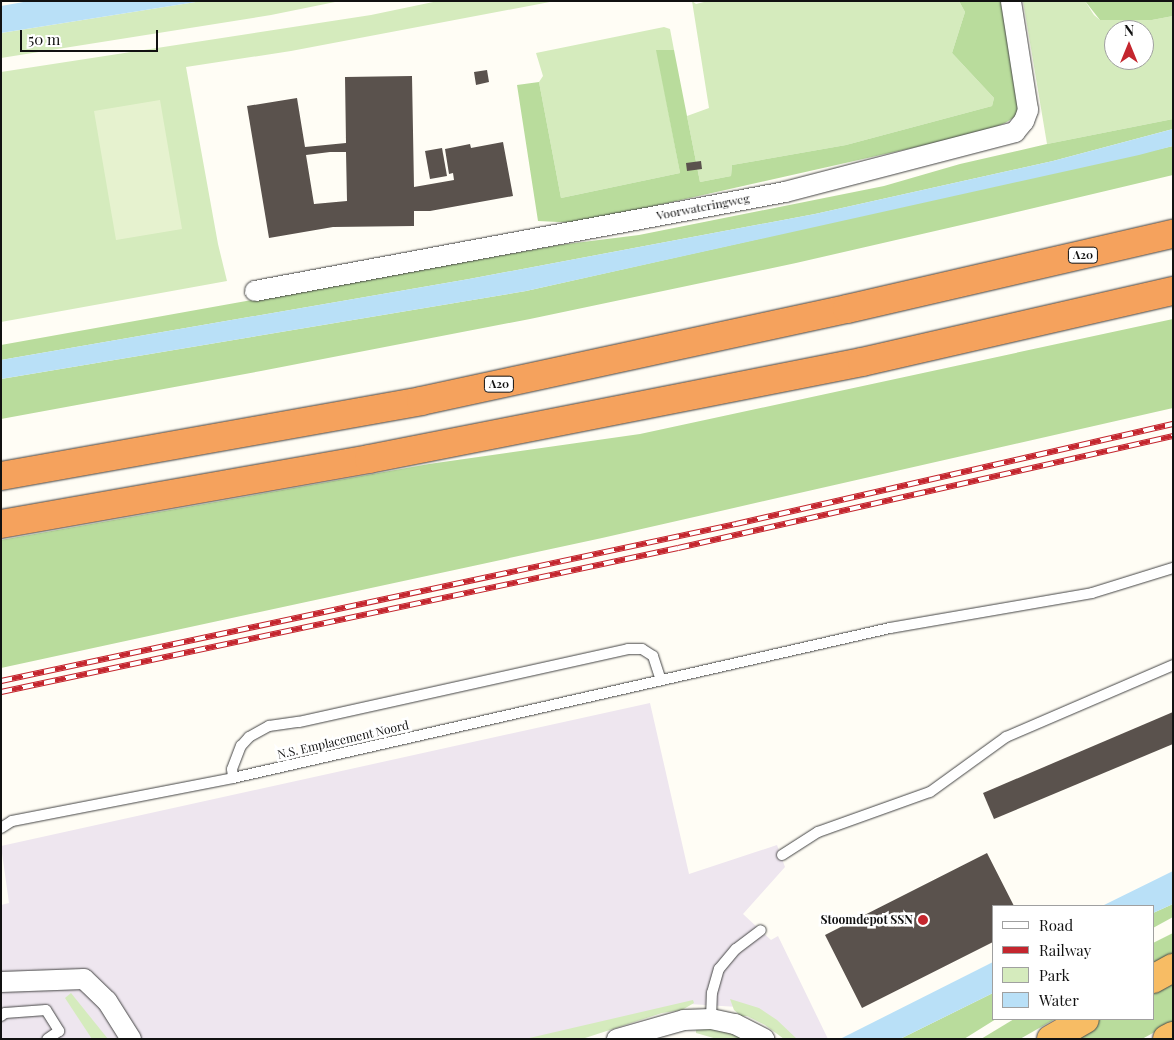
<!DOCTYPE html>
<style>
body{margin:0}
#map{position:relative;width:1174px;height:1040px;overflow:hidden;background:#fffdf5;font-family:"Playfair Display",serif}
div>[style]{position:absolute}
.industrial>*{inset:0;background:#eee6ef}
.green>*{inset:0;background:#d5ebbd}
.forest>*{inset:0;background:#b9dc9c}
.pitch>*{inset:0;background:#e6f2cf}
.water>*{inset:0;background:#b9e0f7}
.building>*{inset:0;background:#5a524d}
.roads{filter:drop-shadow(0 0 1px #444) drop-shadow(0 0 1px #444)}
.service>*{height:10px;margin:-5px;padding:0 5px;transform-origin:5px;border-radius:5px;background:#fff}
.minor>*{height:20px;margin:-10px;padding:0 10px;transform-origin:10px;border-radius:10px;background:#fff}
.trunk>*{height:28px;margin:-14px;padding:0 14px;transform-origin:14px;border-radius:14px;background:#f7bc64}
.motorway>*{height:28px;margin:-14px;padding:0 14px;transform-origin:14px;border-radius:14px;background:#f5a25d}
.rail>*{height:5.5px;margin-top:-2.75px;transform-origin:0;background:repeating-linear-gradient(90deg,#fff 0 11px,#c4262e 0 22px);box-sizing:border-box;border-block:1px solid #c4262e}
.dots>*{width:14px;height:14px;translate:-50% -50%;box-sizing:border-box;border:2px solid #fff;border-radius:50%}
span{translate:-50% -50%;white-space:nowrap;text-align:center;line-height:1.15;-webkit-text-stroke:5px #fff;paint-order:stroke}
.shield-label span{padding:1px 4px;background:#fff;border:1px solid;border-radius:4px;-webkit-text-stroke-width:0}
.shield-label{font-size:11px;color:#111;font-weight:700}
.street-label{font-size:12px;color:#111}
.poi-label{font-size:12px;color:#111;font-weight:700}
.right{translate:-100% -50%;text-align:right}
.frame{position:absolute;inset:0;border:2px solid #111;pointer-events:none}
.legend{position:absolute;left:992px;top:905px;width:162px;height:115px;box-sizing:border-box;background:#fff;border:1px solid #a0a0a0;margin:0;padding:6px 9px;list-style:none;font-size:15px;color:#111}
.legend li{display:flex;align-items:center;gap:10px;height:25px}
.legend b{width:25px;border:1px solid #a0a0a0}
.north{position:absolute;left:1104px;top:20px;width:50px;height:50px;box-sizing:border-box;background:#fff;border:1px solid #a0a0a0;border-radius:50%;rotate:0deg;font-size:14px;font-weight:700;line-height:20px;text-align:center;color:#111}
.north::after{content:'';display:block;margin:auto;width:18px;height:22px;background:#c4262e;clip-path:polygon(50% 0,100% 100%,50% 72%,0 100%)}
.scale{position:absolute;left:20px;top:30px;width:138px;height:22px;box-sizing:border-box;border:2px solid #111;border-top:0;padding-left:6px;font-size:15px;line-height:18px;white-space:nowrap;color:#111;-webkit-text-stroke:4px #fff;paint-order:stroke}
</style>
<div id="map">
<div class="industrial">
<i style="clip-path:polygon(650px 703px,689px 874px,777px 845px,785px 867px,743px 914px,771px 940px,778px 936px,828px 1039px,790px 1039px,738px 1007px,689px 1004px,555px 1039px,1px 1039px,1px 905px,9px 903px,1px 846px)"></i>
</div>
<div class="green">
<i style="clip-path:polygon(202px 1px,340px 1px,271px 15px,1px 58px,1px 33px)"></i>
<i style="clip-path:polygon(438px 1px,555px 1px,291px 51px,186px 67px,218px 244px,227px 281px,1px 322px,1px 72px,371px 15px)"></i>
<i style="clip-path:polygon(692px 1px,696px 4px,708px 1px,959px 1px,965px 12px,952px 53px,994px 98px,992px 106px,846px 145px,732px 165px,731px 176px,700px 182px,687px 116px,709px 108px)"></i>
<i style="clip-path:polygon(evenodd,1023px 1px,1085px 1px,1094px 15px,1100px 20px,1152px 20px,1173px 16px,1173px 119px,1047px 144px,1023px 1px,1114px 30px,1144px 30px,1144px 60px,1114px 60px,1114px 30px)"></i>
<i style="clip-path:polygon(664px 27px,670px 29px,674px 50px,657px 51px,680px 173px,561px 198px,539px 82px,543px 76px,536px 53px)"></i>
<i style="clip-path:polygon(71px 993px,108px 1039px,92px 1039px,65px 998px)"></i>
<i style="clip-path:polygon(730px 999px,759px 1008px,777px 1020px,797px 1039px,784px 1039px,765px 1025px,747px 1016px,741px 1016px,734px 1010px)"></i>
<i style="clip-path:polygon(693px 1000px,694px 1003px,682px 1010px,662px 1013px,582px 1039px,525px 1039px)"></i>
<i style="clip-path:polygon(696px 1026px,708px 1027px,753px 1039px,717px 1039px,696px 1033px)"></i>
</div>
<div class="forest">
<i style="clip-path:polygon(959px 1px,1003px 1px,1021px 113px,1005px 123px,983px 132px,579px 223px,538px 221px,517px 85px,539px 82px,561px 198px,680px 173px,656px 50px,674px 50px,700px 182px,731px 176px,732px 165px,846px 145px,992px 106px,994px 98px,952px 53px,965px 12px)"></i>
<i style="clip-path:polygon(1085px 1px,1173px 1px,1173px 16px,1152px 20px,1100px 20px)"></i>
<i style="clip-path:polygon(1173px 119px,1173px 129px,1053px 161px,815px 214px,469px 279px,1px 360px,1px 345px,559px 245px,639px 235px,884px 186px,960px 164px,1047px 144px)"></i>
<i style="clip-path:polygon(1173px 146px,1173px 175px,996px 217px,796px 263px,530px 319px,261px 371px,1px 419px,1px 379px,526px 291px)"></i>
<i style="clip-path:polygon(1173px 319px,1173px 408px,602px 538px,1px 668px,1px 540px,429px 464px,640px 434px)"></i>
<i style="clip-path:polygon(1173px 904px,1173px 917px,1153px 928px,1153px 913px)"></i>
<i style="clip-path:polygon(1173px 933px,1173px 954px,1153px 965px,1153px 943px)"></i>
<i style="clip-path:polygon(1173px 978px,1173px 1022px,1142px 1039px,1065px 1039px,1100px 1019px,1153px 1019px,1153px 989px)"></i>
<i style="clip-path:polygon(993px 993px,993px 1019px,996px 1019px,964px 1039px,900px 1039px)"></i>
<i style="clip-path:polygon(1014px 1019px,1055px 1019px,1020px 1039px,981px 1039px)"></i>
</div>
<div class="pitch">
<i style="clip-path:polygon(160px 100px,182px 229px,116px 240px,94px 111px)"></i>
</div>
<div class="water">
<i style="clip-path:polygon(29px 1px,202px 1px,1px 33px,1px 6px)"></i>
<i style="clip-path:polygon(1173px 129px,1173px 146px,1139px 155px,526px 291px,1px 379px,1px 360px,469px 279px,815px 214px,1053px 161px)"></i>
<i style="clip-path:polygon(1173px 871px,1173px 904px,1153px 913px,1153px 906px,1102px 906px)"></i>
<i style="clip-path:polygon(993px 962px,993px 993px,900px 1039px,842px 1038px)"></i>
</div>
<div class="building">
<i style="clip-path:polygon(487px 70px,489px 82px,476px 85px,474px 72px)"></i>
<i style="clip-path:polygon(evenodd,412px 76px,414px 187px,454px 180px,453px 173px,449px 174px,445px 149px,470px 144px,471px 148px,503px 142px,513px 196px,430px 211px,414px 211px,414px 226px,333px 227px,269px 238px,247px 106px,297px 98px,305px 147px,346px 143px,345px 77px,412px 76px,330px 152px,346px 152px,347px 201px,314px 204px,306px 155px,330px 152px)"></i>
<i style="clip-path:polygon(442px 148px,447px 176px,430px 179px,425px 151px)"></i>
<i style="clip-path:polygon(701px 161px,702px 169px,687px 171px,686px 163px)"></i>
<i style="clip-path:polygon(1173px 712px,1173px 744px,994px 819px,983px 793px)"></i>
<i style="clip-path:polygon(987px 853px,1014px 906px,993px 906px,993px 942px,862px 1008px,825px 935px)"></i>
</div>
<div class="roads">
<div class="service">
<i style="left:233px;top:778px;width:9px;rotate:-96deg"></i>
<i style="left:232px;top:769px;width:25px;rotate:-69deg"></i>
<i style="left:241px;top:746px;width:12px;rotate:-48deg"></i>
<i style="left:249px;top:737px;width:23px;rotate:-29deg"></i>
<i style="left:269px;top:726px;width:30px;rotate:-8deg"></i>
<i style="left:299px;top:722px;width:337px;rotate:-12.5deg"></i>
<i style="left:628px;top:649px;width:14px"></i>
<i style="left:642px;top:649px;width:13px;rotate:32deg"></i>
<i style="left:653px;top:656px;width:25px;rotate:72deg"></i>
<i style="left:1px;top:828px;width:13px;rotate:-32deg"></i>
<i style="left:12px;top:821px;width:225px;rotate:-11deg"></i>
<i style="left:233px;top:778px;width:674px;rotate:-12.86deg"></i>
<i style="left:890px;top:628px;width:205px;rotate:-9.8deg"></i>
<i style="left:1092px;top:593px;width:85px;rotate:-17.2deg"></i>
<i style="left:782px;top:855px;width:43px;rotate:-32.6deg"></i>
<i style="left:818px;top:832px;width:119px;rotate:-19.7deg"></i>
<i style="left:930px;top:792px;width:94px;rotate:-35.9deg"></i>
<i style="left:1006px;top:737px;width:182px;rotate:-23.3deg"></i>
<i style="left:1px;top:1016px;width:5px;rotate:-37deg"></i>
<i style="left:5px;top:1013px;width:41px;rotate:-4.2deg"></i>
<i style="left:46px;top:1010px;width:25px;rotate:58deg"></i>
<i style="left:59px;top:1031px;width:14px;rotate:146deg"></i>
<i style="left:711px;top:1019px;width:26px;rotate:-88deg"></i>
<i style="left:712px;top:993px;width:25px;rotate:-74deg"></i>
<i style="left:719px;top:969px;width:26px;rotate:-50deg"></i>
<i style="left:736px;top:949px;width:31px;rotate:-37deg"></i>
</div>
<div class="minor">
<i style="left:255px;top:291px;width:539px;rotate:-10.58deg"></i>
<i style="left:785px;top:192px;width:238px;rotate:-14.6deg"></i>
<i style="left:1015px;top:132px;width:14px;rotate:-51deg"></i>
<i style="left:1024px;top:121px;width:12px;rotate:-70deg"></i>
<i style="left:1028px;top:110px;width:110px;rotate:-98.9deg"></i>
<i style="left:1px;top:982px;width:83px;rotate:-2.1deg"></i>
<i style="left:84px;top:979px;width:32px;rotate:44deg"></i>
<i style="left:107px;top:1001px;width:45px;rotate:57.7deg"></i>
<i style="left:617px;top:1039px;width:70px;rotate:-15.8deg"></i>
<i style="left:684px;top:1020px;width:27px;rotate:-2deg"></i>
<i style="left:711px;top:1019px;width:25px;rotate:12deg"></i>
<i style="left:735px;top:1024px;width:33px;rotate:27deg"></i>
</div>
<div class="trunk">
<i style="left:1153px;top:979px;width:23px;rotate:-29deg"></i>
<i style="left:1051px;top:1039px;width:39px;rotate:-30deg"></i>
<i style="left:1167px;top:1039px;width:7px;rotate:-27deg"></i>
</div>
<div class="motorway">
<i style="left:1px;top:476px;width:427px;rotate:-10.1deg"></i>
<i style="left:421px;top:401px;width:436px;rotate:-12.2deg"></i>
<i style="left:847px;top:309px;width:335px;rotate:-13deg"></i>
<i style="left:1px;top:524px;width:374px;rotate:-10deg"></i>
<i style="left:369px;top:459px;width:502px;rotate:-11.13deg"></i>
<i style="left:862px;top:362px;width:319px;rotate:-12.9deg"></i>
</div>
</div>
<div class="rail">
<i style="left:1px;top:681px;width:752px;rotate:-12.06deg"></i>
<i style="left:736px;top:524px;width:448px;rotate:-12.9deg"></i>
<i style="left:1px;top:692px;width:692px;rotate:-12.01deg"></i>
<i style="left:678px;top:548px;width:508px;rotate:-12.75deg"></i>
</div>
<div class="dots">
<i style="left:923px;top:920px;background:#c4262e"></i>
</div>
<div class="shield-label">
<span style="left:1083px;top:255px">A20</span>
<span style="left:499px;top:384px">A20</span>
</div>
<div class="street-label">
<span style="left:703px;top:207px;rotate:-11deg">Voorwateringweg</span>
<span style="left:343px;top:740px;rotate:-13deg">N.S. Emplacement Noord</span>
</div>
<div class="poi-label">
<span class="right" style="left:913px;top:920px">Stoomdepot SSN</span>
</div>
<div class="frame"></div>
<ul class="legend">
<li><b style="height:6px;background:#fff"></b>Road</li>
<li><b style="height:6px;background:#c4262e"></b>Railway</li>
<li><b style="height:14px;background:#d5ebbd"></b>Park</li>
<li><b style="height:14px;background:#b9e0f7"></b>Water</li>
</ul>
<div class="north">N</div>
<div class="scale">50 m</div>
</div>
